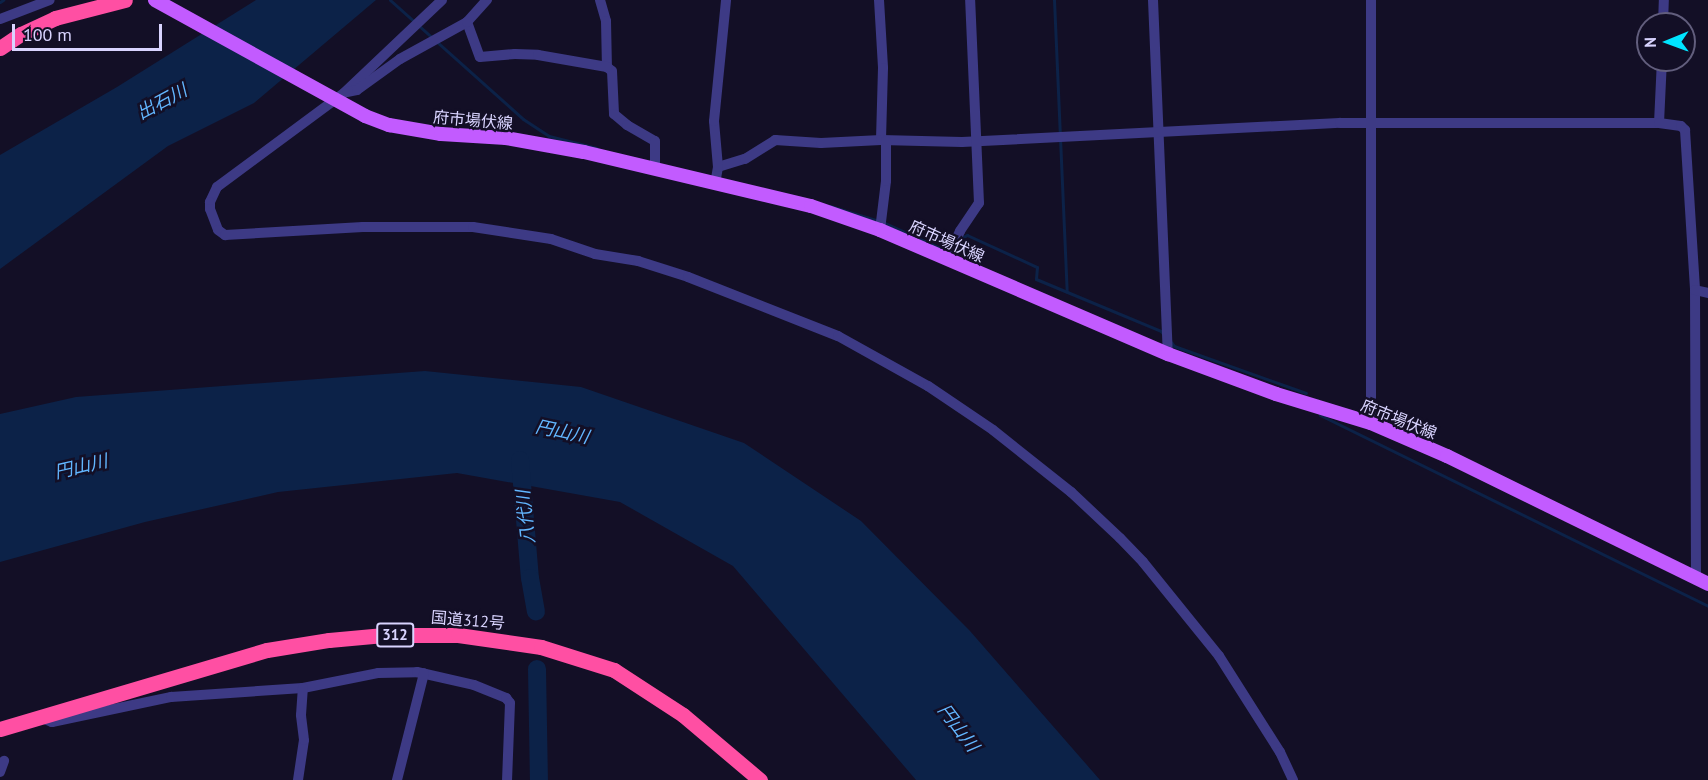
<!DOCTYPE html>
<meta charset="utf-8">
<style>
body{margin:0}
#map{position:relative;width:1708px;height:780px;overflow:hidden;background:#130f26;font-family:"PT Sans","Noto Sans JP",sans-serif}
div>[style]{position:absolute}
.water>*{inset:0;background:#0c2248}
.stream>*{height:3px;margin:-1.5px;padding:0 1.5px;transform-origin:1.5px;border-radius:1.5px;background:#0c2248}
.river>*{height:18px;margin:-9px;padding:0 9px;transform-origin:9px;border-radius:9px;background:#0c2248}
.minor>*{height:10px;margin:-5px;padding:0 5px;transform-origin:5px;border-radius:5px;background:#3d3a85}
.major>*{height:14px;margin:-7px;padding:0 7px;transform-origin:7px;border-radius:7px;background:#c25bff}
.highway>*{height:15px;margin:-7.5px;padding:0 7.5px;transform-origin:7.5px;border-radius:7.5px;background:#ff4fa3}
span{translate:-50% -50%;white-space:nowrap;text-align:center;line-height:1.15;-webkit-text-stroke:5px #130f26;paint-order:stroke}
.shield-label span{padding:2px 4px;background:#130f26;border:2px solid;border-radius:4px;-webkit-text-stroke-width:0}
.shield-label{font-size:15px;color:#d9d4ff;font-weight:700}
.street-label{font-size:16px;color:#d9d4ff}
.water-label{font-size:18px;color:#62b6ff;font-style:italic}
.north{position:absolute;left:1636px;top:12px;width:60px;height:60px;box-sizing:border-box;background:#130f26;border:2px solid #625e7d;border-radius:50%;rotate:269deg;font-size:16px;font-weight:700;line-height:24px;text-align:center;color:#d9d4ff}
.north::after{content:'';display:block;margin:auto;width:21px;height:27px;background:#00e5ff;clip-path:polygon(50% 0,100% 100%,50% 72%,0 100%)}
.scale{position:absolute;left:12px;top:24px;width:150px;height:27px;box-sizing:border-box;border:3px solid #d9d4ff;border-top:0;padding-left:8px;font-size:18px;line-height:21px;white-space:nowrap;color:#d9d4ff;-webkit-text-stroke:4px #130f26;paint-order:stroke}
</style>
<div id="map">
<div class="water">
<i style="clip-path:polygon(256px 0,376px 0,254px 103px,168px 146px,0 269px,0 155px,117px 87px)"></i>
<i style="clip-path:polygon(425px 371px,581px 387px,744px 443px,861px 521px,970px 631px,1100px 780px,916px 780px,733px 566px,620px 502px,457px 473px,278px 492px,145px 522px,0 562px,0 414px,76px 397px)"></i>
</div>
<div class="stream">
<i style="left:390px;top:0;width:178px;rotate:41.8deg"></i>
<i style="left:523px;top:119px;width:31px;rotate:33deg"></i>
<i style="left:549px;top:136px;width:49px;rotate:14deg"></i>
<i style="left:1054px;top:0;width:292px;rotate:87.5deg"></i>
<i style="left:0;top:2px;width:4px;rotate:-34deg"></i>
<i style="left:830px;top:206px;width:51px;rotate:17deg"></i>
<i style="left:885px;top:223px;width:63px;rotate:24.5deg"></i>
<i style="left:942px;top:249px;width:9px;rotate:-27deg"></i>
<i style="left:961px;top:238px;width:7px;rotate:-27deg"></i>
<i style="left:967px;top:235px;width:77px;rotate:24.6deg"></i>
<i style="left:1037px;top:267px;width:12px;rotate:95deg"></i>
<i style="left:1036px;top:279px;width:135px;rotate:22.6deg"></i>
<i style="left:1161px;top:331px;width:5px;rotate:53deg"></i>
<i style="left:1171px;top:342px;width:5px;rotate:53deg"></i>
<i style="left:1174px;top:346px;width:140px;rotate:19.6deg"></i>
<i style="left:1320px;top:415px;width:432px;rotate:26.2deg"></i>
</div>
<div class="river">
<i style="left:520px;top:460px;width:118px;rotate:85.2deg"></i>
<i style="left:530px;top:578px;width:34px;rotate:80deg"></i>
<i style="left:537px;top:669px;width:111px;rotate:89deg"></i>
</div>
<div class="minor">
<i style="left:442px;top:0;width:135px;rotate:136.5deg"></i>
<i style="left:344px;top:93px;width:158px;rotate:143.5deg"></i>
<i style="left:217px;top:187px;width:17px;rotate:115deg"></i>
<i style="left:210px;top:202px;width:7px;rotate:90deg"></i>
<i style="left:210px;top:209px;width:22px;rotate:69deg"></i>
<i style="left:218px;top:230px;width:9px;rotate:36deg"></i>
<i style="left:225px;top:235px;width:138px;rotate:-3.3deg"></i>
<i style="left:363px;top:227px;width:110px"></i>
<i style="left:473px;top:227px;width:79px;rotate:8.7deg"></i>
<i style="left:551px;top:239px;width:46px;rotate:18.8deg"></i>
<i style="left:595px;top:254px;width:44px;rotate:9.2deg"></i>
<i style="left:638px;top:261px;width:52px;rotate:17.7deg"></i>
<i style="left:688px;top:277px;width:161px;rotate:21.5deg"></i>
<i style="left:838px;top:336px;width:103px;rotate:29.1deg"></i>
<i style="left:928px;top:386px;width:78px;rotate:34.1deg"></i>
<i style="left:993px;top:430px;width:100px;rotate:38.5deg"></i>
<i style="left:1071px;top:492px;width:67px;rotate:43.2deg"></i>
<i style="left:1120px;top:538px;width:33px;rotate:46deg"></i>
<i style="left:1143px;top:562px;width:121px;rotate:51deg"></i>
<i style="left:1219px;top:656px;width:114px;rotate:57.6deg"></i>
<i style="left:1280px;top:752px;width:31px;rotate:65deg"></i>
<i style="left:600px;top:0;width:22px;rotate:74deg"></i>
<i style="left:606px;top:21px;width:46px;rotate:88.8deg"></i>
<i style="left:607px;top:67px;width:6px;rotate:39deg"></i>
<i style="left:612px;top:71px;width:43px;rotate:87.3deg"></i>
<i style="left:614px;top:114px;width:17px;rotate:40deg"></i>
<i style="left:627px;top:125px;width:32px;rotate:30deg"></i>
<i style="left:655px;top:141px;width:28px;rotate:90deg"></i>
<i style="left:879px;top:0;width:68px;rotate:86.6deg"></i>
<i style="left:883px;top:68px;width:72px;rotate:91.6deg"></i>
<i style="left:1153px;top:0;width:354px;rotate:87.6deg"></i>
<i style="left:1371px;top:0;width:423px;rotate:90deg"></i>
<i style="left:0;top:19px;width:53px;rotate:-20.8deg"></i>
<i style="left:467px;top:22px;width:37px;rotate:70deg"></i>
<i style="left:480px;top:57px;width:35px;rotate:-5deg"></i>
<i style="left:515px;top:54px;width:23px;rotate:2deg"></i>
<i style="left:538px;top:55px;width:70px;rotate:9.9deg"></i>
<i style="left:1663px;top:24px;width:24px;rotate:-88deg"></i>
<i style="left:347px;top:92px;width:10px;rotate:-11deg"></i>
<i style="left:357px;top:90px;width:53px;rotate:-35.8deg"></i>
<i style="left:400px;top:59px;width:77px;rotate:-28.9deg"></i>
<i style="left:467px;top:22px;width:30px;rotate:-48deg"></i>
<i style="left:1659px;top:123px;width:63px;rotate:-87.3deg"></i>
<i style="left:718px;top:167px;width:28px;rotate:-17deg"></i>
<i style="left:745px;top:159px;width:36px;rotate:-32deg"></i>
<i style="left:775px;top:140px;width:46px;rotate:3.7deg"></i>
<i style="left:821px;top:143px;width:60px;rotate:-2.9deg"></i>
<i style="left:881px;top:140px;width:81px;rotate:1.4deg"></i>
<i style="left:962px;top:142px;width:378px;rotate:-2.9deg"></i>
<i style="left:1340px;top:123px;width:319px"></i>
<i style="left:1659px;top:123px;width:22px;rotate:8deg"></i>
<i style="left:1681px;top:126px;width:6px;rotate:45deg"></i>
<i style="left:1685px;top:130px;width:160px;rotate:86.4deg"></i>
<i style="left:1695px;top:290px;width:288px;rotate:89.8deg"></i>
<i style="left:715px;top:184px;width:17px;rotate:-80deg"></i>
<i style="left:718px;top:167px;width:46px;rotate:-95deg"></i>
<i style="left:714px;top:121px;width:122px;rotate:-84.3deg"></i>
<i style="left:880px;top:230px;width:49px;rotate:-83deg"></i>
<i style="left:886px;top:181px;width:40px;rotate:-90deg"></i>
<i style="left:947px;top:258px;width:30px;rotate:-64deg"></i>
<i style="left:960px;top:231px;width:34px;rotate:-56deg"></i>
<i style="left:979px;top:203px;width:203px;rotate:-92.5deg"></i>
<i style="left:1695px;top:290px;width:13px;rotate:13deg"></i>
<i style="left:40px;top:717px;width:13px;rotate:23deg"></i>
<i style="left:52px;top:722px;width:122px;rotate:-11.9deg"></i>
<i style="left:171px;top:697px;width:132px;rotate:-3.9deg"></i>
<i style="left:303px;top:688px;width:76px;rotate:-11.3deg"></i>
<i style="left:378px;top:673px;width:39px;rotate:-1deg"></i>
<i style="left:417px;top:672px;width:58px;rotate:12.8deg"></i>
<i style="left:474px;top:685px;width:35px;rotate:22deg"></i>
<i style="left:506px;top:698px;width:6px;rotate:51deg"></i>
<i style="left:510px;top:703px;width:77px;rotate:92.2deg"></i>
<i style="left:0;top:772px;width:12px;rotate:-70deg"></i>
<i style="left:298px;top:780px;width:40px;rotate:-81.5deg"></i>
<i style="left:304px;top:740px;width:25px;rotate:-97deg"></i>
<i style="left:301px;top:715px;width:27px;rotate:-86deg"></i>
<i style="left:397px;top:780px;width:110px;rotate:-75.8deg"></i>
</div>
<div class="major">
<i style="left:155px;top:0;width:240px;rotate:28.9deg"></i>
<i style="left:365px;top:116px;width:26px;rotate:21deg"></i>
<i style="left:389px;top:125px;width:53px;rotate:9.8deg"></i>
<i style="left:441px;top:134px;width:65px;rotate:3.5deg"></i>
<i style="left:506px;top:138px;width:79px;rotate:10.2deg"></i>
<i style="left:584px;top:152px;width:233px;rotate:13.4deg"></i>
<i style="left:811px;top:206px;width:73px;rotate:19.2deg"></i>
<i style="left:880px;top:230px;width:314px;rotate:23.3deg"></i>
<i style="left:1168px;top:354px;width:115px;rotate:20.3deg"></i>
<i style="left:1276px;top:394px;width:99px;rotate:17deg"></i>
<i style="left:1371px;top:423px;width:83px;rotate:23.5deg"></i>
<i style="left:1447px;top:456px;width:291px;rotate:26.1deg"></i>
</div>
<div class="highway">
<i style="left:0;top:48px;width:25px;rotate:-34deg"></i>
<i style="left:21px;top:34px;width:38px;rotate:-25deg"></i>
<i style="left:55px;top:18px;width:72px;rotate:-14.4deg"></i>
<i style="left:0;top:729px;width:278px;rotate:-16.5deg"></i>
<i style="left:267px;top:650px;width:63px;rotate:-9.2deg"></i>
<i style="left:329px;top:640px;width:55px;rotate:-5.2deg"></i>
<i style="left:384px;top:635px;width:74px"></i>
<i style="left:458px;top:635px;width:84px;rotate:8.2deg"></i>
<i style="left:541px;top:647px;width:77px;rotate:17.5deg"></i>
<i style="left:614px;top:670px;width:82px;rotate:33.1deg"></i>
<i style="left:683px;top:715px;width:101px;rotate:40.2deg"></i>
</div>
<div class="shield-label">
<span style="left:395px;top:635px">312</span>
</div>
<div class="street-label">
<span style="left:473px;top:120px;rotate:5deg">府市場伏線</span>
<span style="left:947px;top:241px;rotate:24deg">府市場伏線</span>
<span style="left:1399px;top:419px;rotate:22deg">府市場伏線</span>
<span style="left:468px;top:620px;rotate:5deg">国道312号</span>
</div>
<div class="water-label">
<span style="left:162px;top:102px;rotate:-28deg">出石川</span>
<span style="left:562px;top:432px;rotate:12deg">円山川</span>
<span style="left:81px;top:467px;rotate:-13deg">円山川</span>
<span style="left:526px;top:517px;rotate:-96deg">八代川</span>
<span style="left:958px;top:728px;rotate:53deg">円山川</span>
</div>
<div class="north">N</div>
<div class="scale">100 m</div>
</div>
